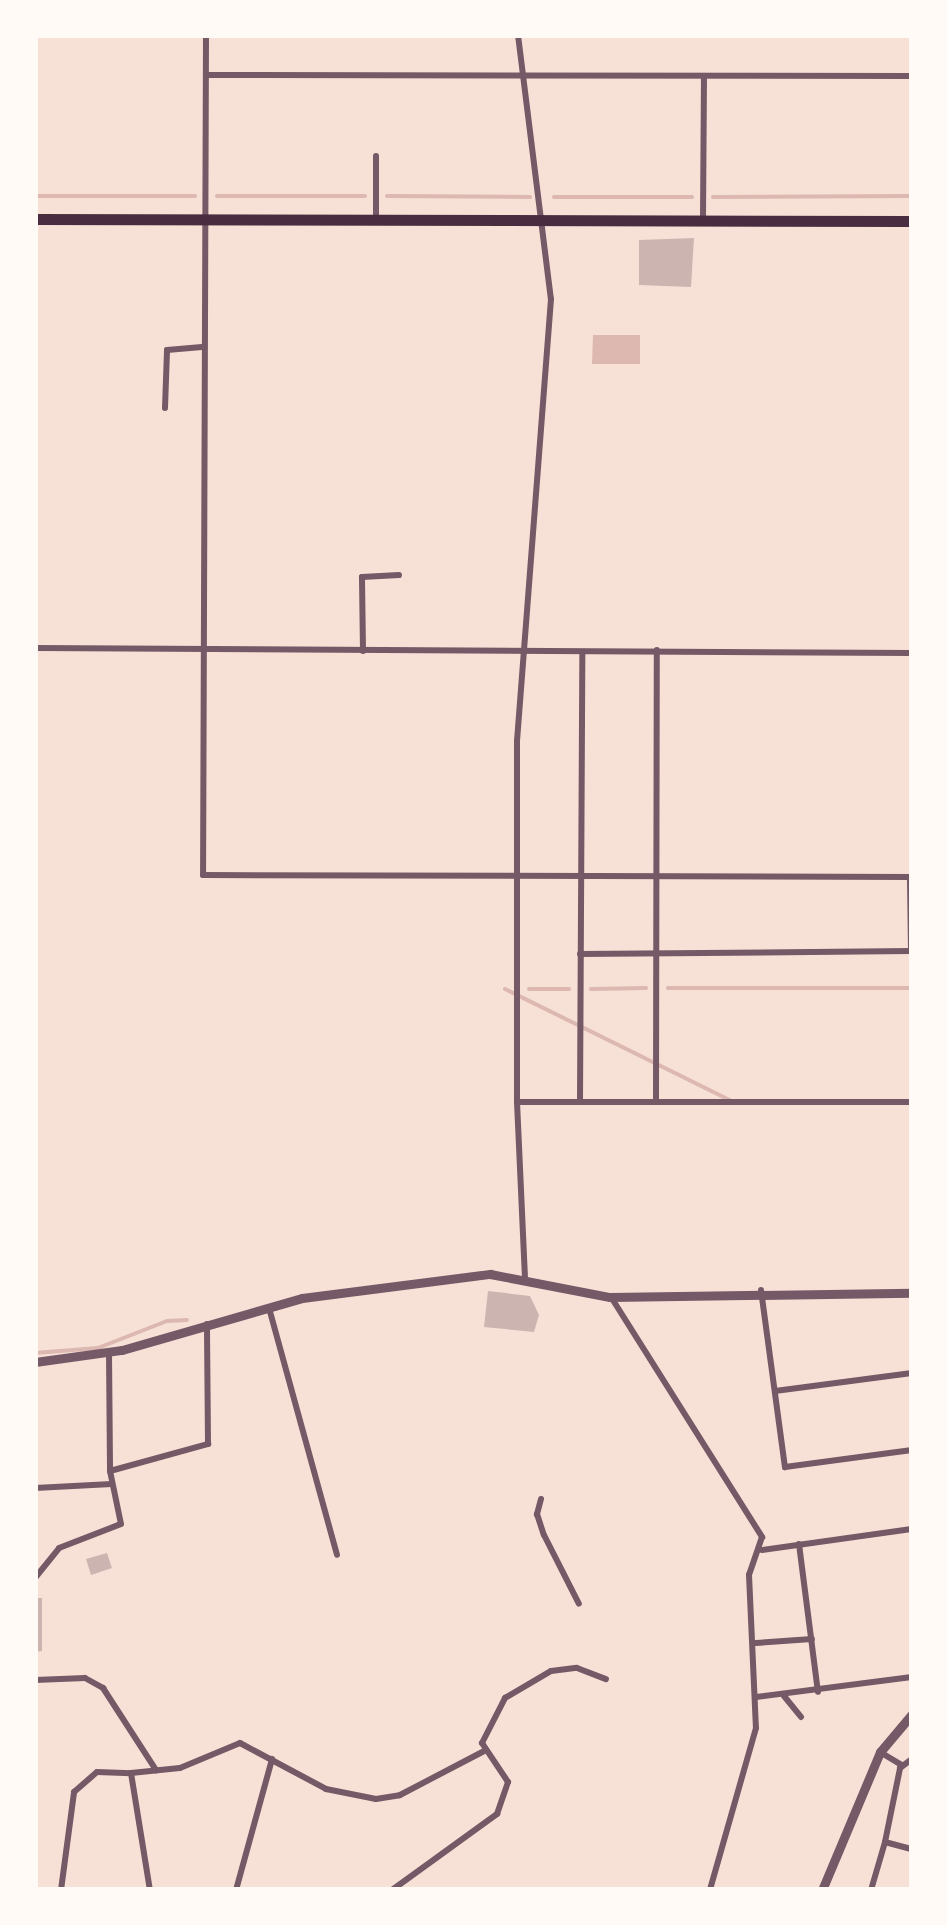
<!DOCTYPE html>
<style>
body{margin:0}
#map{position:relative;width:947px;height:1925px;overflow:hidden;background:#f7e1d7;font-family:Roboto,sans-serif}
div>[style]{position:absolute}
.water>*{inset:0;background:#dcb8b0}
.stream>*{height:4px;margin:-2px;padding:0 2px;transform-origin:2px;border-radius:2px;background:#dcb8b0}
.building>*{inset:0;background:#ccb4b1}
.minor>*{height:6px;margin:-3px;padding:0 3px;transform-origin:3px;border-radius:3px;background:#755966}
.tertiary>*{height:9px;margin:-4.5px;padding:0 4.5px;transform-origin:4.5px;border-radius:4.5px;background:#755966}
.primary>*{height:11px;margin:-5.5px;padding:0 5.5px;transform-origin:5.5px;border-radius:5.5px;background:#4a2c40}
span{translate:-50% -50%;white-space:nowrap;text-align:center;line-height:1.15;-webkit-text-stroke:10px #fffaf5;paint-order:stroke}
.frame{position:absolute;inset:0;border:38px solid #fffaf5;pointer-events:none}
</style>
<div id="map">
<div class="water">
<i style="clip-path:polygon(593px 335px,640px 335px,640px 364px,592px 364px)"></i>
</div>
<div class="stream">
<i style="left:35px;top:196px;width:160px"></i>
<i style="left:217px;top:196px;width:148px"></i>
<i style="left:387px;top:196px;width:143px;rotate:0.4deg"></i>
<i style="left:554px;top:197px;width:138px"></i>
<i style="left:713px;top:197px;width:199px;rotate:-0.3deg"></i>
<i style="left:668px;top:988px;width:244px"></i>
<i style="left:505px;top:989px;width:251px;rotate:26.3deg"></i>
<i style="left:529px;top:989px;width:40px"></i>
<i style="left:591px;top:989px;width:55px;rotate:-1deg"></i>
<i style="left:35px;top:1353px;width:63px;rotate:-4.5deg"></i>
<i style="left:98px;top:1348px;width:74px;rotate:-21.4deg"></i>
<i style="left:167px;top:1321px;width:20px;rotate:-3deg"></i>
</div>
<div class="building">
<i style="clip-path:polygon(694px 238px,691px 287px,639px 285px,639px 240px)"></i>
<i style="clip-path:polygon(488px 1291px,530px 1296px,539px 1315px,534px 1332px,484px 1327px)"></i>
<i style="clip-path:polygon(107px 1553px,112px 1568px,91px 1575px,86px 1559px)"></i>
<i style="clip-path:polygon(35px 1598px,42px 1598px,42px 1651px,35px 1652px)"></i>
</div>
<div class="minor">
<i style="left:206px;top:35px;width:840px;rotate:90.2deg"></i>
<i style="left:203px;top:875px;width:709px;rotate:0.16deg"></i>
<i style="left:518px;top:35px;width:266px;rotate:82.9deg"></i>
<i style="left:551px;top:299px;width:443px;rotate:94.4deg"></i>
<i style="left:517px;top:741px;width:361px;rotate:90deg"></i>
<i style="left:517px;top:1102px;width:176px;rotate:87.4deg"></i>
<i style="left:206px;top:75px;width:706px;rotate:0.08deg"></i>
<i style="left:376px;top:156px;width:62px;rotate:90deg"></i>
<i style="left:703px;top:219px;width:142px;rotate:-89.6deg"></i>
<i style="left:165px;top:408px;width:58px;rotate:-88deg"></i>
<i style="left:167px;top:350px;width:35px;rotate:-5deg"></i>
<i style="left:35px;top:648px;width:877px;rotate:0.33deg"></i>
<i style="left:363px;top:651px;width:74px;rotate:-90.8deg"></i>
<i style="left:362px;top:577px;width:37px;rotate:-3deg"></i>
<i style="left:580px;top:954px;width:331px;rotate:-0.5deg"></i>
<i style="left:911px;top:951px;width:74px;rotate:-90.8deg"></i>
<i style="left:517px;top:1102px;width:395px"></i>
<i style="left:580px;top:1102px;width:450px;rotate:-89.7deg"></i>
<i style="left:656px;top:1102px;width:452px;rotate:-89.9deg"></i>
<i style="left:761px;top:1290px;width:179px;rotate:82.3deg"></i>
<i style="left:785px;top:1467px;width:128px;rotate:-7.6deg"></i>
<i style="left:611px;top:1297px;width:284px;rotate:57.8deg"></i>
<i style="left:762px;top:1537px;width:40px;rotate:108.9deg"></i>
<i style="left:749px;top:1575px;width:153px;rotate:87.4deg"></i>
<i style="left:756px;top:1728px;width:168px;rotate:105.9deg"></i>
<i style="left:269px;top:1308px;width:256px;rotate:74.6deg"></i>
<i style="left:109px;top:1353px;width:118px;rotate:89.5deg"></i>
<i style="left:775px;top:1391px;width:138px;rotate:-7.5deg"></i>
<i style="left:35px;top:1488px;width:77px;rotate:-3deg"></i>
<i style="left:541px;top:1499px;width:16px;rotate:105deg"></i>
<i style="left:537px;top:1514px;width:22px;rotate:72deg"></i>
<i style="left:544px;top:1535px;width:77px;rotate:63.1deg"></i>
<i style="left:799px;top:1544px;width:149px;rotate:82.7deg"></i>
<i style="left:762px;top:1550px;width:151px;rotate:-8deg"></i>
<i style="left:35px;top:1578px;width:38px;rotate:-51deg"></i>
<i style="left:59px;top:1548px;width:66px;rotate:-21.2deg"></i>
<i style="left:121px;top:1524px;width:54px;rotate:-101.7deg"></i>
<i style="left:110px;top:1471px;width:102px;rotate:-15.4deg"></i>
<i style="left:208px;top:1444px;width:120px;rotate:-90.5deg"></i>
<i style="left:756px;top:1643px;width:56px;rotate:-4.1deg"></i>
<i style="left:35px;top:1680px;width:50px;rotate:-2.3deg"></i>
<i style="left:85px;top:1678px;width:21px;rotate:29deg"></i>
<i style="left:103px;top:1688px;width:98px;rotate:57.1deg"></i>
<i style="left:784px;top:1696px;width:27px;rotate:51deg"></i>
<i style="left:756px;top:1697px;width:157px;rotate:-7.3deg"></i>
<i style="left:880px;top:1752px;width:26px;rotate:31deg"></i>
<i style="left:131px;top:1773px;width:49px;rotate:-5.8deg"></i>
<i style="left:180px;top:1768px;width:65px;rotate:-22.6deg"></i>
<i style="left:240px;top:1743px;width:98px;rotate:28.1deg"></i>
<i style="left:326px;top:1789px;width:51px;rotate:11.3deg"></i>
<i style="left:376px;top:1799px;width:24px;rotate:-9deg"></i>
<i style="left:400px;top:1795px;width:95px;rotate:-27.6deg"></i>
<i style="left:885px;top:1842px;width:76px;rotate:-78.5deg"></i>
<i style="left:900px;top:1768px;width:15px;rotate:-37deg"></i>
<i style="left:61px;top:1890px;width:99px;rotate:-82.4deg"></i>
<i style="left:74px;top:1792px;width:30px;rotate:-41deg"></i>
<i style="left:97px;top:1772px;width:34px;rotate:2deg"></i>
<i style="left:131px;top:1773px;width:119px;rotate:80.8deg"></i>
<i style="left:236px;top:1890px;width:136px;rotate:-74.6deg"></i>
<i style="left:392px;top:1890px;width:130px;rotate:-35.9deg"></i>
<i style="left:497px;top:1814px;width:34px;rotate:-71deg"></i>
<i style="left:508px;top:1782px;width:47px;rotate:-123.7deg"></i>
<i style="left:482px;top:1743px;width:51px;rotate:-62.9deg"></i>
<i style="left:505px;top:1698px;width:53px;rotate:-30.4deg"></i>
<i style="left:551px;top:1671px;width:26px;rotate:-7deg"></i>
<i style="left:577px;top:1668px;width:31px;rotate:21deg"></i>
<i style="left:871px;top:1890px;width:50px;rotate:-73.7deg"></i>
<i style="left:885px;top:1842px;width:28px;rotate:15deg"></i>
</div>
<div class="tertiary">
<i style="left:35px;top:1362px;width:88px;rotate:-7.9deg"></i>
<i style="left:122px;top:1350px;width:187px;rotate:-16.1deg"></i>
<i style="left:302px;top:1298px;width:190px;rotate:-7.3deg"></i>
<i style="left:490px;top:1274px;width:122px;rotate:10.9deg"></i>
<i style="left:610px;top:1297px;width:302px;rotate:-0.8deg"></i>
<i style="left:822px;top:1890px;width:150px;rotate:-67.2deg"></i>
<i style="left:880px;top:1752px;width:50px;rotate:-49.9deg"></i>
</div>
<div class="primary">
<i style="left:35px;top:219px;width:877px;rotate:0.13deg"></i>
</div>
<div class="frame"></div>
</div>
